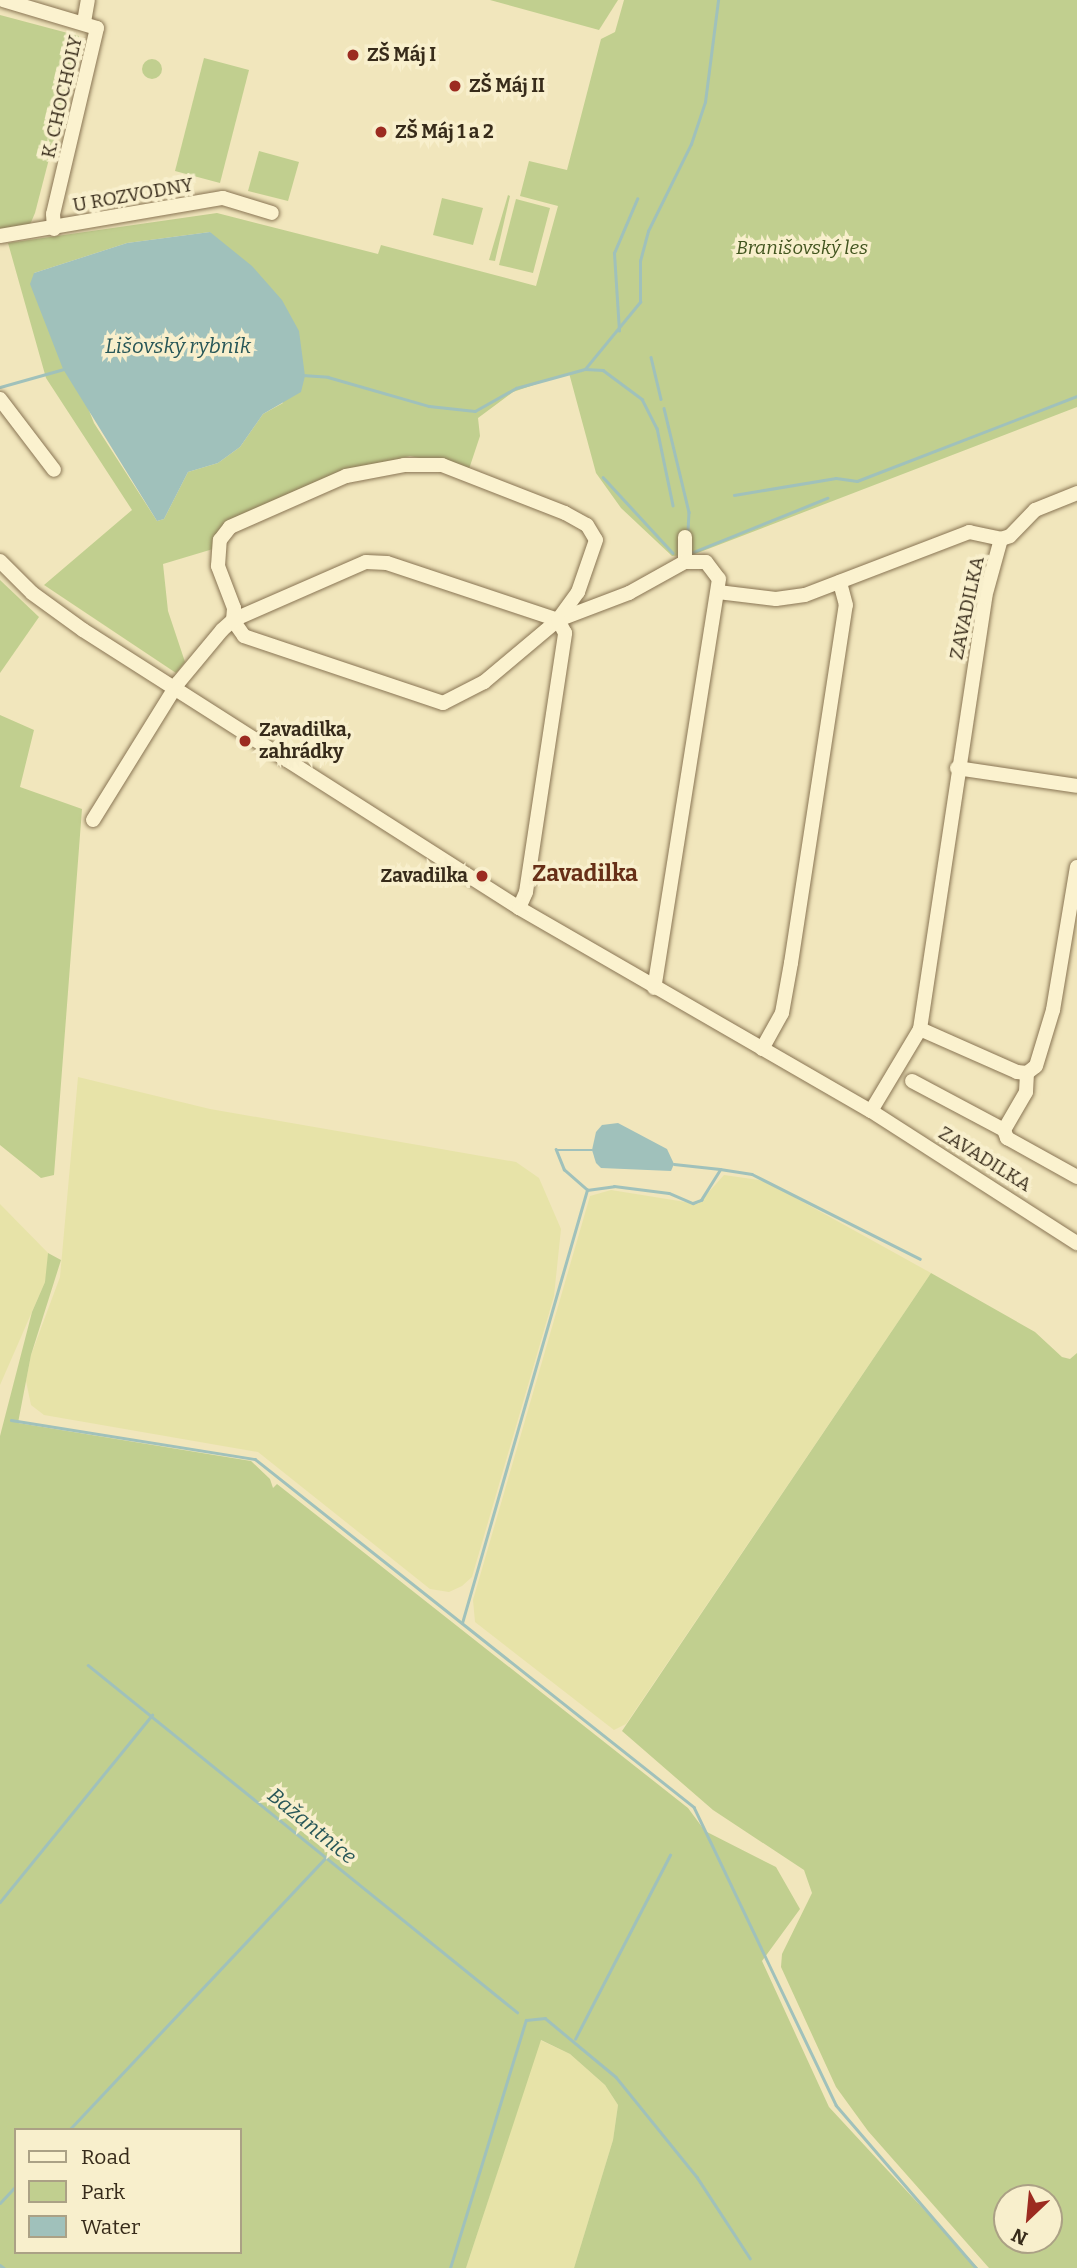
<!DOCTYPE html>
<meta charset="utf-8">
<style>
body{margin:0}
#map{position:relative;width:1077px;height:2268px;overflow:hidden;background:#f1e6bc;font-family:Bitter,serif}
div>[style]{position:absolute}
.farmland>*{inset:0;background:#e7e3a8}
.green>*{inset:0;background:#c1cf8f}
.round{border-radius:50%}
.water>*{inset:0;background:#a0c1bb}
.stream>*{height:2.5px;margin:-1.25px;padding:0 1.25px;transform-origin:1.25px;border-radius:1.25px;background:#a0c1bb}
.roads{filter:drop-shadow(0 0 2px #897554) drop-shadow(0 0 2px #897554)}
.minor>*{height:14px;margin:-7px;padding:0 7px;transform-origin:7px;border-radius:7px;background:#fbf2cf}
.dots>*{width:19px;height:19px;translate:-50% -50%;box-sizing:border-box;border:4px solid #f8efcc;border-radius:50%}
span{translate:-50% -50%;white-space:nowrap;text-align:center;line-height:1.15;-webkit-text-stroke:7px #f8efcc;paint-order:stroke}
.poi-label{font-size:19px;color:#372b1a;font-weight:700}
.left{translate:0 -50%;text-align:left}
.right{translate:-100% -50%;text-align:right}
.street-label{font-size:19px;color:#372b1a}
.park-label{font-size:19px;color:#42551f;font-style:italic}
.water-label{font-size:21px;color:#285758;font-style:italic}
.quarter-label{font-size:23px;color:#672f17;font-weight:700}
.legend{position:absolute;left:14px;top:2128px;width:228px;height:126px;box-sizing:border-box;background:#f8efcc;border:2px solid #aba185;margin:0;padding:9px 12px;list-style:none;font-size:21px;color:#372b1a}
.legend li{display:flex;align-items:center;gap:14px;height:35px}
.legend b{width:35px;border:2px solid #aba185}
.north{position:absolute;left:993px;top:2184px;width:70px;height:70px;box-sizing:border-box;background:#f8efcc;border:2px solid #aba185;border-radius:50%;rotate:206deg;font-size:19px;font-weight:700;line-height:28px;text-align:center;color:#372b1a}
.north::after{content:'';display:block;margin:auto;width:24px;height:32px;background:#9c2b20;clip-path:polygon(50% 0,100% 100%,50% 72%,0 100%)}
</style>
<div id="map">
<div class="farmland">
<i style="clip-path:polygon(78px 1077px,210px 1109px,516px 1162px,539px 1178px,561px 1229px,554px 1296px,472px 1577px,462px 1586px,449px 1592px,430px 1589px,258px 1452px,44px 1415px,31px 1405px,26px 1381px,31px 1355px,60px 1277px)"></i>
<i style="clip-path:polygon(724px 1175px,765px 1181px,931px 1273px,626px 1724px,614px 1730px,475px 1622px,473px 1600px,590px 1196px,611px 1190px,698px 1204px)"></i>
<i style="clip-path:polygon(0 1204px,51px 1256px,45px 1282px,0 1385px)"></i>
<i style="clip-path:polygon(540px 2040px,570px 2054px,605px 2085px,618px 2105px,613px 2140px,574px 2268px,466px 2268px)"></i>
</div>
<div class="green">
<i style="clip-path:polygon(490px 0,618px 0,599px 30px)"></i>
<i style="clip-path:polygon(evenodd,624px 0,1077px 0,1077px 407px,695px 554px,672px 556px,621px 508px,596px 473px,569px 373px,513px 392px,478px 418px,480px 436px,469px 469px,410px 456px,345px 472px,232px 521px,213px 549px,163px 564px,168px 611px,185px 662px,176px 673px,44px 585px,132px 510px,46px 378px,8px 243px,217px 213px,378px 254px,381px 245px,536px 286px,558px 206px,520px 196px,529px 161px,567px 170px,601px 39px,615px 32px,624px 0,210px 232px,283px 403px,263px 414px,240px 447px,218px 463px,188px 472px,164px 519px,157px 521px,94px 423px,34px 273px,127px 243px,210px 232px)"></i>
<i style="clip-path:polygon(0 15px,79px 36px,79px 43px,35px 213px,29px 227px,0 232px)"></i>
<i style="clip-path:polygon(204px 58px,249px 70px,220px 183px,175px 171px)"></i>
<i class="round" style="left:142px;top:59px;width:20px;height:20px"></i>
<i style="clip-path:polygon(259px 151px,299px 162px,288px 201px,248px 191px)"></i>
<i style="clip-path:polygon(508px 195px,510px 196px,495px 261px,489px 260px)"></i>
<i style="clip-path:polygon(442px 198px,483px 208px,473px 245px,433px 235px)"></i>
<i style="clip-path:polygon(516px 199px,550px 208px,533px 273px,499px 265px)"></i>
<i style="clip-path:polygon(0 580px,39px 617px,0 673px)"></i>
<i style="clip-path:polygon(0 715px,34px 730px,20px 787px,82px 809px,54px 1175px,41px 1178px,0 1145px)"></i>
<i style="clip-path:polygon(evenodd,48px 1253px,61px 1260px,31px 1355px,18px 1423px,251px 1461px,270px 1479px,273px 1488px,277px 1484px,688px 1808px,705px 1831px,776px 1867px,800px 1909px,762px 1961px,829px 2107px,978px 2268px,574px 2268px,613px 2140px,618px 2105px,605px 2085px,570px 2054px,541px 2040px,466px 2268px,0 2268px,0 1436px,32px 1312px,45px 1282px,48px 1253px,16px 2130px,240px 2130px,240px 2252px,16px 2252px,16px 2130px)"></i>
<i style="clip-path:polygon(evenodd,931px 1273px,1035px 1332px,1062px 1357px,1070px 1359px,1077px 1353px,1077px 2268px,989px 2268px,868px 2131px,836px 2087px,781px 1967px,782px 1954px,812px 1893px,804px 1870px,713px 1810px,622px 1731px,931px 1273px,1007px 2198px,1049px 2198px,1049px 2240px,1007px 2240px,1007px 2198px)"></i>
</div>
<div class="water">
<i style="clip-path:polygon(210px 232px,252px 266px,282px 300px,299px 331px,305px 376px,301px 392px,263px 414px,240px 447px,218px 463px,188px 472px,164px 519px,157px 521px,63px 369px,30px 284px,34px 273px,127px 243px)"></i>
<i style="clip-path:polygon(618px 1123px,667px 1149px,674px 1164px,671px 1171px,601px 1168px,596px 1163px,592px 1150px,596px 1132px,602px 1125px)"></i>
</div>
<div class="stream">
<i style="left:619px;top:331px;width:78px;rotate:-93.7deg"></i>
<i style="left:614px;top:253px;width:59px;rotate:-66.9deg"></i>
<i style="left:651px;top:357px;width:43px;rotate:76.6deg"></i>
<i style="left:585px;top:369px;width:18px;rotate:3deg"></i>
<i style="left:603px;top:370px;width:49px;rotate:36.6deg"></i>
<i style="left:642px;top:399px;width:33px;rotate:63deg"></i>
<i style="left:657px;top:428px;width:79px;rotate:78.3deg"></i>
<i style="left:302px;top:375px;width:26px;rotate:4deg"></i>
<i style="left:328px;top:377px;width:105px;rotate:16deg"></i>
<i style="left:429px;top:406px;width:46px;rotate:6.2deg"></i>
<i style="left:475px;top:411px;width:47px;rotate:-29.3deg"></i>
<i style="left:516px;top:388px;width:72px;rotate:-15.4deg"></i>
<i style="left:585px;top:369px;width:87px;rotate:-50.6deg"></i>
<i style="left:640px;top:302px;width:41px;rotate:-90deg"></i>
<i style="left:640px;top:261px;width:31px;rotate:-75deg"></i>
<i style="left:648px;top:231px;width:97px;rotate:-63.7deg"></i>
<i style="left:691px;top:144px;width:44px;rotate:-71.6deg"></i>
<i style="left:705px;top:102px;width:103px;rotate:-82.7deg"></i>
<i style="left:0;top:387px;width:66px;rotate:-15.7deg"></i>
<i style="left:664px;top:408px;width:107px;rotate:76.5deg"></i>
<i style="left:689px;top:512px;width:19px;rotate:93deg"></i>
<i style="left:603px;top:477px;width:103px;rotate:47.4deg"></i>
<i style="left:734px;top:495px;width:103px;rotate:-9.5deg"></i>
<i style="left:836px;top:478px;width:21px;rotate:8deg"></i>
<i style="left:857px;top:481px;width:236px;rotate:-21.1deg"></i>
<i style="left:691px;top:553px;width:147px;rotate:-22deg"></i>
<i style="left:674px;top:1164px;width:46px;rotate:6.2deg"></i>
<i style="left:586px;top:1189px;width:29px;rotate:-139deg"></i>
<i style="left:564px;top:1170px;width:22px;rotate:-112deg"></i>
<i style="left:556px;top:1150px;width:36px"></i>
<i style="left:11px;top:1420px;width:247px;rotate:9.1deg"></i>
<i style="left:255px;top:1459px;width:560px;rotate:38.4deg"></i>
<i style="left:694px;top:1807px;width:330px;rotate:64.5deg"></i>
<i style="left:836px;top:2105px;width:215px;rotate:49.3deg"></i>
<i style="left:462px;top:1623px;width:451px;rotate:-73.9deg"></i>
<i style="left:587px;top:1190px;width:27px;rotate:-8deg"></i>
<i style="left:614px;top:1186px;width:55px;rotate:7.3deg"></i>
<i style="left:669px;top:1193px;width:26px;rotate:23deg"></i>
<i style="left:693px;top:1203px;width:9px;rotate:-21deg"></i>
<i style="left:701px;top:1200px;width:36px;rotate:-58deg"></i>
<i style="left:720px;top:1169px;width:32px;rotate:9deg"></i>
<i style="left:752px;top:1174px;width:188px;rotate:26.8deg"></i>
<i style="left:88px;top:1665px;width:552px;rotate:38.97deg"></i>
<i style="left:0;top:1902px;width:241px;rotate:-50.9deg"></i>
<i style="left:575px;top:2039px;width:207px;rotate:-62.7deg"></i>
<i style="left:69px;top:2130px;width:375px;rotate:-46.7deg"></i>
<i style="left:0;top:2203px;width:23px;rotate:-47deg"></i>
<i style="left:0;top:2265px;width:5px;rotate:37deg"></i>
<i style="left:450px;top:2268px;width:259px;rotate:-73deg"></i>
<i style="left:526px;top:2020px;width:19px;rotate:-6deg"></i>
<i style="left:545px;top:2018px;width:92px;rotate:39.7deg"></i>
<i style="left:616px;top:2077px;width:129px;rotate:51deg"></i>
<i style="left:697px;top:2177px;width:97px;rotate:56.8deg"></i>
</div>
<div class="roads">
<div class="minor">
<i style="left:3px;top:0;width:98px;rotate:16.6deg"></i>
<i style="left:97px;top:28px;width:191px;rotate:103.3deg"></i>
<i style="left:53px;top:214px;width:15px;rotate:86deg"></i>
<i style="left:84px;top:22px;width:22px;rotate:-80deg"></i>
<i style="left:0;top:236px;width:226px;rotate:-9.7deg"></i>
<i style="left:223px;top:198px;width:51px;rotate:17deg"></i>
<i style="left:0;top:399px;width:89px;rotate:52.7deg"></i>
<i style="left:404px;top:465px;width:38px"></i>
<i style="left:442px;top:465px;width:132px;rotate:21.3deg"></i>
<i style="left:565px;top:513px;width:25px;rotate:29deg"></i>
<i style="left:587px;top:525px;width:17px;rotate:59deg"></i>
<i style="left:596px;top:540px;width:55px;rotate:109.1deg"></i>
<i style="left:578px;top:592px;width:34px;rotate:126deg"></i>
<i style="left:558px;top:620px;width:97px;rotate:140deg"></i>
<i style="left:484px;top:682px;width:46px;rotate:152.9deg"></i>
<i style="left:443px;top:703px;width:210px;rotate:-161.4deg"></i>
<i style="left:244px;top:636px;width:19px;rotate:-125deg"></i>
<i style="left:233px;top:620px;width:12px;rotate:-85deg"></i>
<i style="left:234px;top:608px;width:45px;rotate:-110.9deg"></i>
<i style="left:218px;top:566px;width:26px;rotate:-86deg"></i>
<i style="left:220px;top:540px;width:16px;rotate:-52deg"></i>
<i style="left:230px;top:527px;width:127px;rotate:-23.7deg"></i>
<i style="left:346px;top:476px;width:59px;rotate:-10.7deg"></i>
<i style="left:0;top:561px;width:45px;rotate:45deg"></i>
<i style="left:32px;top:593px;width:63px;rotate:36deg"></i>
<i style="left:83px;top:630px;width:517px;rotate:32.52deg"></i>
<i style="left:519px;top:908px;width:406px;rotate:30deg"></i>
<i style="left:871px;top:1111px;width:245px;rotate:32.7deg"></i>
<i style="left:685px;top:562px;width:25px;rotate:-90deg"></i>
<i style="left:718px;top:592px;width:58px;rotate:6.9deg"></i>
<i style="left:776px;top:599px;width:29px;rotate:-8deg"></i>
<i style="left:805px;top:595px;width:176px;rotate:-21deg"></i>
<i style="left:969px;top:532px;width:33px;rotate:12deg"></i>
<i style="left:1001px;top:539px;width:9px;rotate:-18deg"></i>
<i style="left:1010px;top:536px;width:36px;rotate:-46deg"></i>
<i style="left:1035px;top:510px;width:45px;rotate:-22deg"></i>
<i style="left:957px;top:768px;width:121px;rotate:8.5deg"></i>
<i style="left:93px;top:820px;width:161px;rotate:-58.2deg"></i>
<i style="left:178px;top:683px;width:69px;rotate:-50.3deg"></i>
<i style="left:222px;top:630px;width:15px;rotate:-42deg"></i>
<i style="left:233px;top:620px;width:145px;rotate:-23.6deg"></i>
<i style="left:366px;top:562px;width:21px;rotate:3deg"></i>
<i style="left:387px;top:563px;width:180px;rotate:18.4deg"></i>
<i style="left:558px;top:620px;width:76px;rotate:-20.8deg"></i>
<i style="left:629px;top:593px;width:64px;rotate:-29deg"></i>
<i style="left:685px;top:562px;width:21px"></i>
<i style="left:706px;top:562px;width:21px;rotate:53deg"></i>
<i style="left:719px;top:579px;width:414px;rotate:99deg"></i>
<i style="left:519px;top:908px;width:17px;rotate:-66deg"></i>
<i style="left:526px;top:892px;width:262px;rotate:-81.4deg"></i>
<i style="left:565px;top:633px;width:15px;rotate:-118deg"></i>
<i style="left:920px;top:1029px;width:106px;rotate:23.9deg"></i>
<i style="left:1017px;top:1072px;width:10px;rotate:6deg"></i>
<i style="left:1027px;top:1073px;width:11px;rotate:-38deg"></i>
<i style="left:1036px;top:1066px;width:59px;rotate:-73.1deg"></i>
<i style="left:1053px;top:1010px;width:145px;rotate:-80.5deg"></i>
<i style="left:762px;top:1049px;width:41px;rotate:-60.9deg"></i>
<i style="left:782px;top:1013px;width:51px;rotate:-79.8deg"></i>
<i style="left:791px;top:963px;width:362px;rotate:-81.3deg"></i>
<i style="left:846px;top:605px;width:24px;rotate:-105deg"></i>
<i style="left:912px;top:1081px;width:104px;rotate:28deg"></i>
<i style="left:871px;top:1111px;width:96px;rotate:-59.1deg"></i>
<i style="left:920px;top:1029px;width:437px;rotate:-81.4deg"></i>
<i style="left:985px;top:597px;width:60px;rotate:-74.6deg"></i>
<i style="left:1004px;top:1130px;width:9px;rotate:69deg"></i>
<i style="left:1007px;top:1138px;width:80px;rotate:29.1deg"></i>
<i style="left:1004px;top:1130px;width:44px;rotate:-59.9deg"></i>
<i style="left:1026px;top:1092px;width:19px;rotate:-87deg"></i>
</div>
</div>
<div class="dots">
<i style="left:353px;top:55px;background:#9c2b20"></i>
<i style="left:455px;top:86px;background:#9c2b20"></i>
<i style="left:381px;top:132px;background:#9c2b20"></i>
<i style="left:245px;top:741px;background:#9c2b20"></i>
<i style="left:482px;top:876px;background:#9c2b20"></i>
</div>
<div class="poi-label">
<span class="left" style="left:367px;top:55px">ZŠ Máj I</span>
<span class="left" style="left:469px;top:86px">ZŠ Máj II</span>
<span class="left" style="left:395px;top:132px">ZŠ Máj 1 a 2</span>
<span class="left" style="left:259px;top:741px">Zavadilka,<br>zahrádky</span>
<span class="right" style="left:468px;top:876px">Zavadilka</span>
</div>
<div class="street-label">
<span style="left:62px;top:97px;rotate:-77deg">K. CHOCHOLY</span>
<span style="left:133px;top:195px;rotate:-10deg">U ROZVODNY</span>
<span style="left:967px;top:608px;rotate:-78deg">ZAVADILKA</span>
<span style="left:985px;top:1159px;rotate:32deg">ZAVADILKA</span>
</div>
<div class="park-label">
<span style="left:802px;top:248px">Branišovský les</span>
</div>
<div class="water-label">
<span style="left:178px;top:346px">Lišovský rybník</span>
<span style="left:312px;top:1826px;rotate:39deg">Bažantnice</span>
</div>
<div class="quarter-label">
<span style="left:585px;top:873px">Zavadilka</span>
</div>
<ul class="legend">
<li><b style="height:9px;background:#fbf2cf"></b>Road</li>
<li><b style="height:19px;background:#c1cf8f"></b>Park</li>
<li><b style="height:19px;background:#a0c1bb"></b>Water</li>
</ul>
<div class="north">N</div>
</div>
